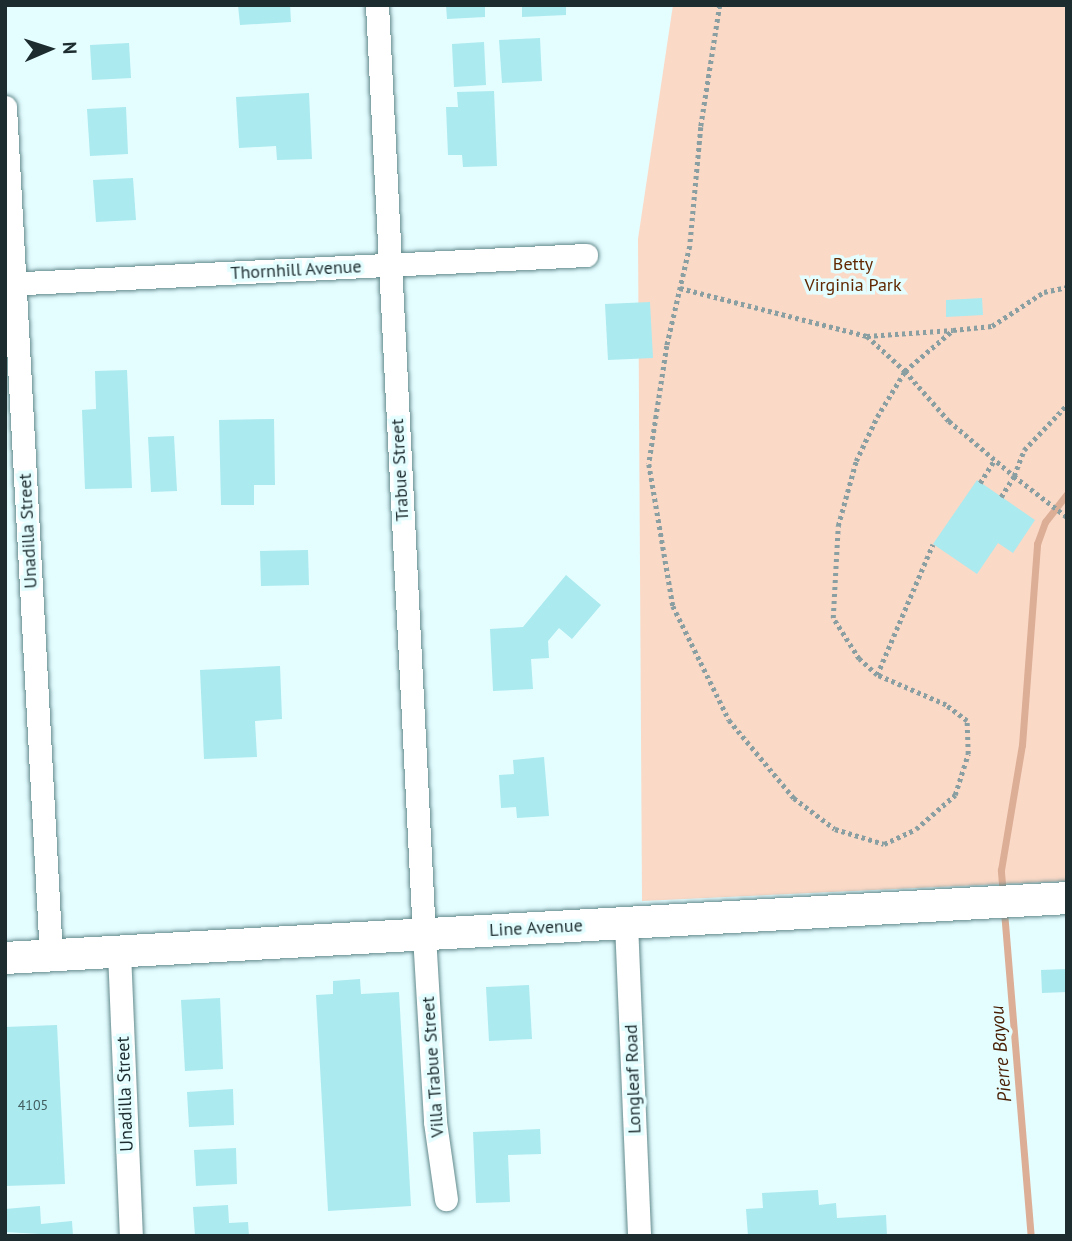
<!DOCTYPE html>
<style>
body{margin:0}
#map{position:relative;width:1072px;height:1241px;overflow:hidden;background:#e4fdff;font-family:"PT Sans",sans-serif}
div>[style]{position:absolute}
.green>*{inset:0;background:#fbd9c7}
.stream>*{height:7px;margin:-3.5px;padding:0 3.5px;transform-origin:3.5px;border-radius:3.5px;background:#dcae96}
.building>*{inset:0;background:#abeaef}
.path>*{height:4.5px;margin-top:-2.25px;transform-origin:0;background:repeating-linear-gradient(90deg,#8a9fa1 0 3.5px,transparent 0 7px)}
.roads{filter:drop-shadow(0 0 2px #62898c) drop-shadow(0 0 2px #62898c)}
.minor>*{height:23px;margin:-11.5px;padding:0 11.5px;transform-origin:11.5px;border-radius:11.5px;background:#fff}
.secondary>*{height:32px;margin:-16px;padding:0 16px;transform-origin:16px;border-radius:16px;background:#fff}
span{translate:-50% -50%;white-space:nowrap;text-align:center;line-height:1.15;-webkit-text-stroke:7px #e4fdff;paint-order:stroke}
.number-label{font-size:14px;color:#405c5f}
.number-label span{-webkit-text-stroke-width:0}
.park-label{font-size:18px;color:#612902}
.street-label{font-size:18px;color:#1d2d2f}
.water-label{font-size:19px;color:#491e03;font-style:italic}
.frame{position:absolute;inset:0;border:7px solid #1d2d2f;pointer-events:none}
.north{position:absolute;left:14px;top:14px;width:70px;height:70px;-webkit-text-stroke:5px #e4fdff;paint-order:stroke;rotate:87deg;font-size:19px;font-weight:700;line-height:28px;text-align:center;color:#1d2d2f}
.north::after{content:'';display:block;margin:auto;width:24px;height:32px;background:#1d2d2f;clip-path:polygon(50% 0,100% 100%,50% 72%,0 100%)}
</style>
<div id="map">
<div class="green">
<i style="clip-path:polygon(673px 5px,1067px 5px,1067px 881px,642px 901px,638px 239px)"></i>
</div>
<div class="stream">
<i style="left:1003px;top:895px;width:25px;rotate:-95deg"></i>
<i style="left:1001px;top:870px;width:127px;rotate:-80.5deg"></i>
<i style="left:1022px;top:745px;width:202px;rotate:-85.7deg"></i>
<i style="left:1037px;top:544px;width:23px;rotate:-70deg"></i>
<i style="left:1045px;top:522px;width:36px;rotate:-52deg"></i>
<i style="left:1004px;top:911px;width:326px;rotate:85.3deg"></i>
</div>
<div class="building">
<i style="clip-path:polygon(238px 5px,290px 5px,291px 22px,240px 25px)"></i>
<i style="clip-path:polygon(446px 5px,485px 5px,485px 17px,447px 19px)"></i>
<i style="clip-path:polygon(522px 5px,566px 5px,566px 15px,522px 17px)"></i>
<i style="clip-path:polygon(540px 38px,542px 81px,502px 83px,499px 40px)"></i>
<i style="clip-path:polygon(484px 42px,486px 85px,454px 87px,452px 44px)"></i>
<i style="clip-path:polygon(129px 43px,131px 78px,92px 80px,90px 45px)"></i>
<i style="clip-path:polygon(494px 91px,497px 166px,463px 167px,462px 155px,448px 155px,446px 107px,458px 107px,457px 92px)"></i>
<i style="clip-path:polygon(309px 93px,312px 159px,277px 160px,276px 146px,239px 148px,236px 97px)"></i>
<i style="clip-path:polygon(126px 107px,128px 154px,90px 156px,87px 109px)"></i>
<i style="clip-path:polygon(133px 178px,136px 220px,96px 222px,93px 180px)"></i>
<i style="clip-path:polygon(982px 298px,983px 315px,946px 317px,946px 300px)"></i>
<i style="clip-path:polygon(650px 302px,653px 358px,608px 360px,605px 304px)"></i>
<i style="clip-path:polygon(127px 370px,132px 488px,85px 489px,82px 410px,96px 409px,95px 371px)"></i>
<i style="clip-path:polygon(274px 419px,275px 485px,254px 485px,254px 505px,221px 505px,219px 420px)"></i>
<i style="clip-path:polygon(174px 436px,177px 491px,151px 492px,148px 437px)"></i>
<i style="clip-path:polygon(977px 480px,1035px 520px,1013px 553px,998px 543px,977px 574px,933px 544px)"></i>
<i style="clip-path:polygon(308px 550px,309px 585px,261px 586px,260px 551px)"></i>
<i style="clip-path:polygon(566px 575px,601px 605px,572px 639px,559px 628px,548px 641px,549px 658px,531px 659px,533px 689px,493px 691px,490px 629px,523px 627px)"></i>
<i style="clip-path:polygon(280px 666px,282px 719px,255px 721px,257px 757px,204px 759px,200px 670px)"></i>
<i style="clip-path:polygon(544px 757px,549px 816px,517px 818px,516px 807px,501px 808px,499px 775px,514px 774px,513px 760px)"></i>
<i style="clip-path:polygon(1067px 969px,1067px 992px,1042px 993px,1041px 970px)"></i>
<i style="clip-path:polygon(360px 979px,361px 994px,399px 992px,411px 1206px,328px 1211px,316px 995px,333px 994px,333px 981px)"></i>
<i style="clip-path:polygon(529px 985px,532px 1039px,489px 1041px,486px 987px)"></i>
<i style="clip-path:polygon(220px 998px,223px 1069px,185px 1071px,181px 1000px)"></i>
<i style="clip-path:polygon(57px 1025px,65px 1184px,5px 1186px,5px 1027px)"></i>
<i style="clip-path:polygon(233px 1089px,234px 1125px,189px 1127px,187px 1092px)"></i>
<i style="clip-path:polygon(540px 1129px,541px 1154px,508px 1155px,510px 1202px,476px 1203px,473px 1132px)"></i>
<i style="clip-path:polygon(236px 1148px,237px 1184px,196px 1186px,194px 1150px)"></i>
<i style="clip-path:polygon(818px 1190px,819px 1205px,836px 1203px,837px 1218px,886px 1215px,887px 1236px,748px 1236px,746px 1209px,763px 1208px,762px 1193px)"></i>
<i style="clip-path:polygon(228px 1205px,229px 1223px,248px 1222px,249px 1236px,195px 1236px,193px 1207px)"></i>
<i style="clip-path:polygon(40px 1206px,41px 1224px,72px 1221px,73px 1236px,5px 1232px,5px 1209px)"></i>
</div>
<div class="path">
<i style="left:720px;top:5px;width:123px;rotate:98.9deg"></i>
<i style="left:701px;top:127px;width:120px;rotate:95.3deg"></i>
<i style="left:690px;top:246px;width:103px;rotate:103deg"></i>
<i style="left:667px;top:346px;width:119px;rotate:98.7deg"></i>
<i style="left:649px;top:464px;width:144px;rotate:80.4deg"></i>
<i style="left:673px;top:606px;width:127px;rotate:63.8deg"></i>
<i style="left:729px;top:720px;width:102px;rotate:50.2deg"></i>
<i style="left:794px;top:798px;width:51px;rotate:37.1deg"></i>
<i style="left:835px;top:829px;width:51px;rotate:17deg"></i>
<i style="left:884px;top:844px;width:35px;rotate:-25deg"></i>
<i style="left:916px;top:829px;width:52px;rotate:-41.1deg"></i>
<i style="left:955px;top:795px;width:43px;rotate:-72.4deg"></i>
<i style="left:968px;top:754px;width:33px;rotate:-92deg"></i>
<i style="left:967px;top:721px;width:26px;rotate:-143deg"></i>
<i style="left:946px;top:705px;width:75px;rotate:-156.5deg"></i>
<i style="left:877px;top:675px;width:24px;rotate:-138deg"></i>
<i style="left:859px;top:659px;width:49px;rotate:-122.4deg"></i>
<i style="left:833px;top:618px;width:92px;rotate:-86.9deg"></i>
<i style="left:838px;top:526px;width:67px;rotate:-74.5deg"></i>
<i style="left:856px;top:461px;width:49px;rotate:-64.5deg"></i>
<i style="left:877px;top:417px;width:54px;rotate:-58.7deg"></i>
<i style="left:905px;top:371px;width:67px;rotate:48.7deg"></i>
<i style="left:949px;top:421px;width:85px;rotate:40.2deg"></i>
<i style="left:1014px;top:476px;width:28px;rotate:-69deg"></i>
<i style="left:1024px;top:450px;width:62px;rotate:-46.3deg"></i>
<i style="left:680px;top:288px;width:193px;rotate:14.4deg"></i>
<i style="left:867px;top:336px;width:52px;rotate:42.6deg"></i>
<i style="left:905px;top:371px;width:63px;rotate:-40.5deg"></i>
<i style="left:953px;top:330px;width:39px;rotate:-6deg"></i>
<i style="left:992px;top:326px;width:62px;rotate:-33.2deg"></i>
<i style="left:1044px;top:292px;width:24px;rotate:-12deg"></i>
<i style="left:867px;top:336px;width:86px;rotate:-4deg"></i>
<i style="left:980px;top:483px;width:26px;rotate:-58deg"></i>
<i style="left:1001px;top:497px;width:25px;rotate:-58deg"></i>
<i style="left:1014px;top:476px;width:67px;rotate:37.7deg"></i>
<i style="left:877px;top:675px;width:142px;rotate:-66.9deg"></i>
</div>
<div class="roads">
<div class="minor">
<i style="left:377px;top:5px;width:931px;rotate:87.11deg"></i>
<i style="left:424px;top:935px;width:187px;rotate:86.6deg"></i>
<i style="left:435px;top:1122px;width:78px;rotate:81.9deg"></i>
<i style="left:5px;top:107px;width:850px;rotate:86.9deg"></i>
<i style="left:5px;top:284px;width:582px;rotate:-2.86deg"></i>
<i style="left:626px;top:923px;width:313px;rotate:87.6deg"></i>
<i style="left:119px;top:952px;width:284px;rotate:87.6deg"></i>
</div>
<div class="secondary">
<i style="left:5px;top:958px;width:1064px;rotate:-3.23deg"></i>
</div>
</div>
<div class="number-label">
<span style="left:33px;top:1105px">4105</span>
</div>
<div class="park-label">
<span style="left:853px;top:275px">Betty<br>Virginia Park</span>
</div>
<div class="street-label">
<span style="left:296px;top:270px;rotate:-3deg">Thornhill Avenue</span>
<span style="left:400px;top:470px;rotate:-93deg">Trabue Street</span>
<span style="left:28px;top:531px;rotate:-93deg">Unadilla Street</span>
<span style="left:536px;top:928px;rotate:-3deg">Line Avenue</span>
<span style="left:433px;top:1067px;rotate:-94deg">Villa Trabue Street</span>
<span style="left:633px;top:1079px;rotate:-92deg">Longleaf Road</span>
<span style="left:125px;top:1094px;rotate:-92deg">Unadilla Street</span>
</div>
<div class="water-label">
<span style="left:1001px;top:1054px;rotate:-95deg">Pierre Bayou</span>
</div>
<div class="frame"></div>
<div class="north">N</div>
</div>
